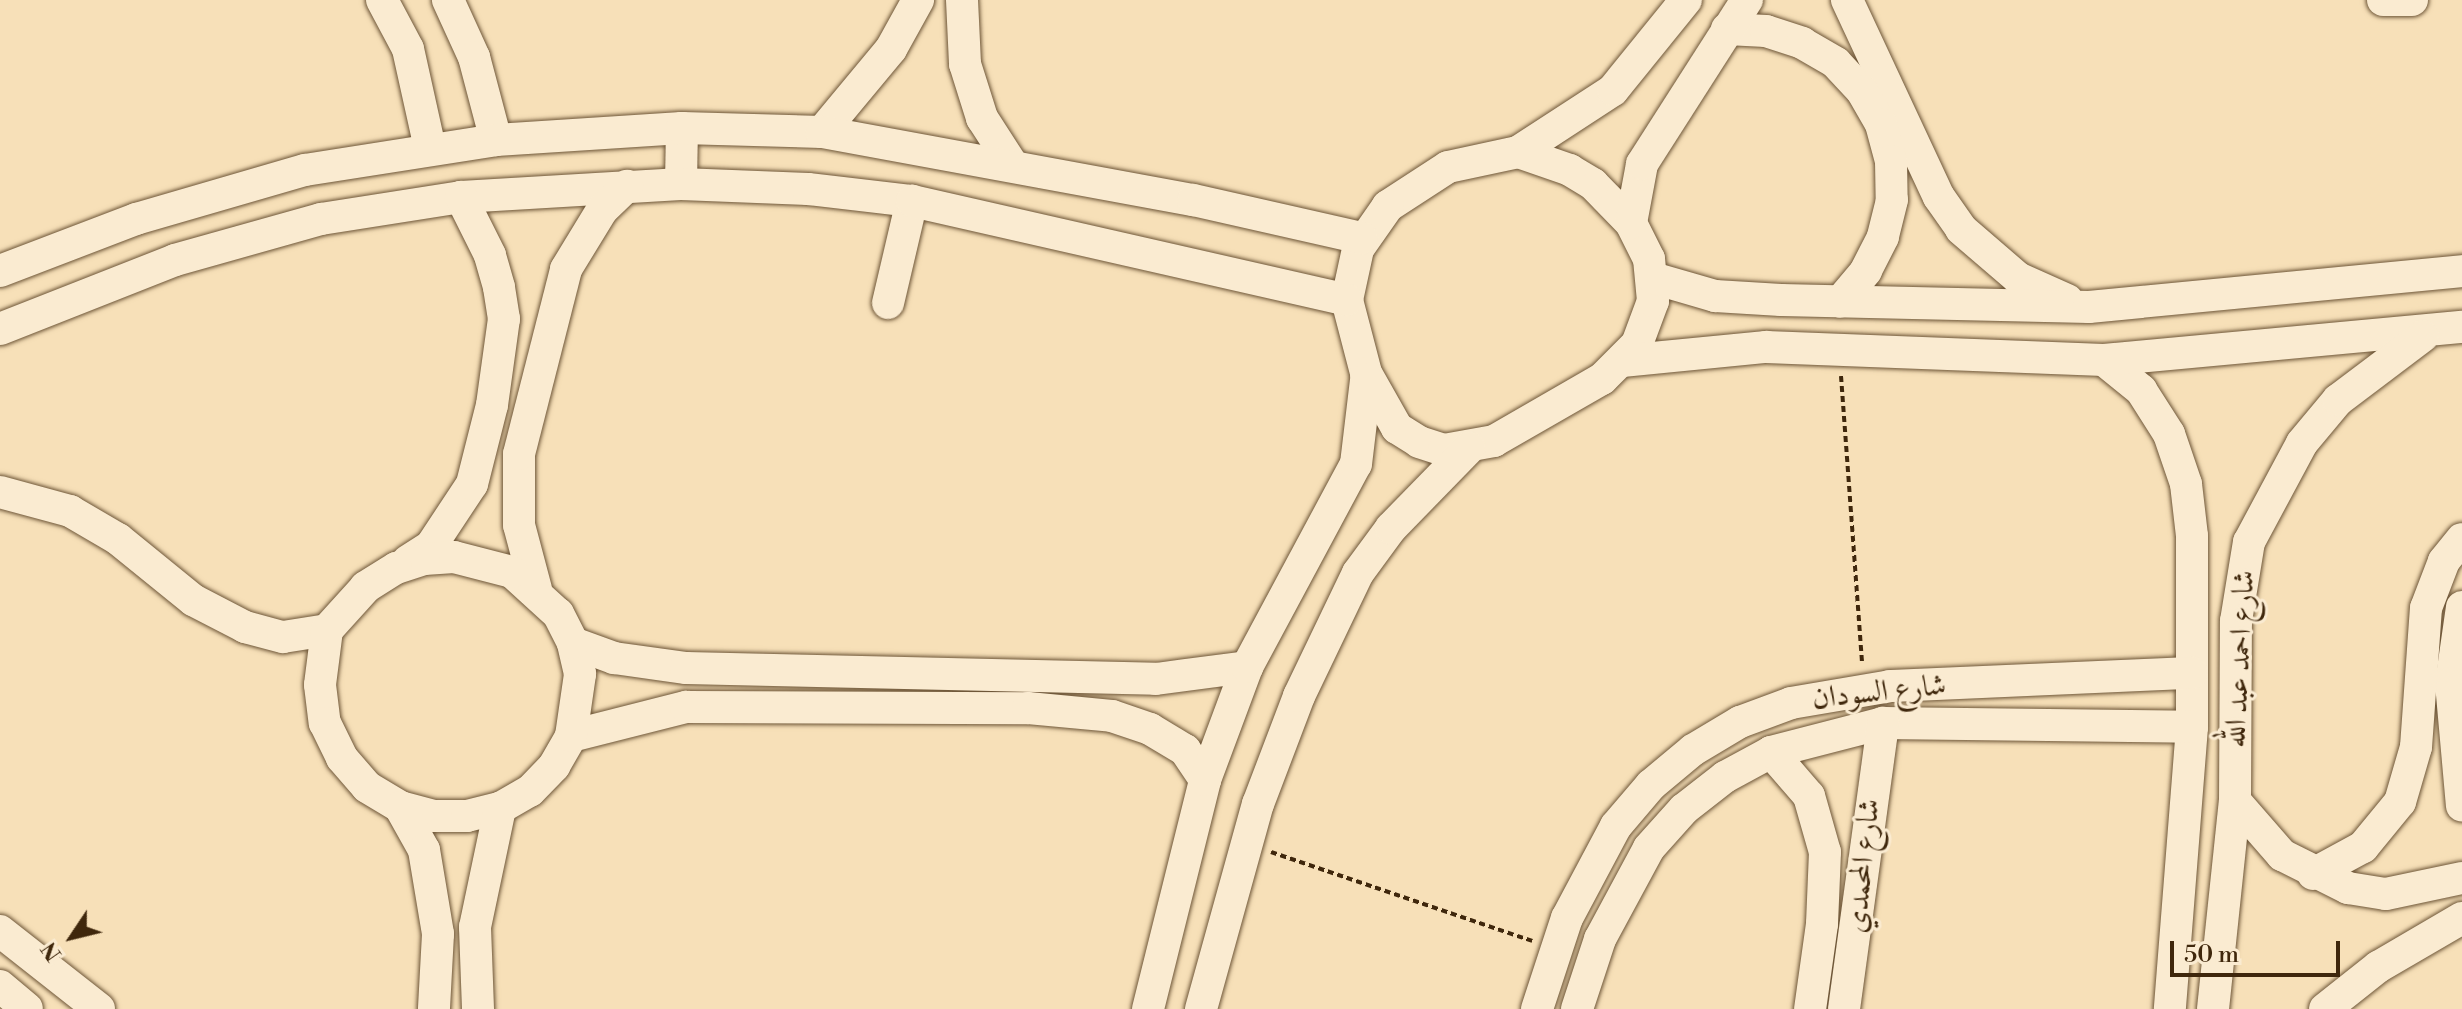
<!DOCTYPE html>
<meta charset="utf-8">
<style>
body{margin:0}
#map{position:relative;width:2462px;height:1009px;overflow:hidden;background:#f7e0b8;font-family:"Libre Bodoni",Amiri,serif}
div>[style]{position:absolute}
.path>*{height:4px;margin-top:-2px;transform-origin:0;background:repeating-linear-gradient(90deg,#3f270c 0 6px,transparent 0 10px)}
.roads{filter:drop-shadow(0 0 2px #6d5537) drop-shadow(0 0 2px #6d5537)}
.minor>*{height:32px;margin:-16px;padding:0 16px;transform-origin:16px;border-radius:16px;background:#faebd1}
span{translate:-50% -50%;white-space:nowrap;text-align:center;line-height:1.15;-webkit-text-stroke:6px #faebd1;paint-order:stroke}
.street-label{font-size:30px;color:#3f270c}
.north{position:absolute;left:32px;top:897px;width:80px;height:80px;-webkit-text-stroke:6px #faebd1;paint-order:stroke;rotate:235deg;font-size:22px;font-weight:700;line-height:32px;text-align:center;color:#3f270c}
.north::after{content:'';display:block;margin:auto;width:28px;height:36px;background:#3f270c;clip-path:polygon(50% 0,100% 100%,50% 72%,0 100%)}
.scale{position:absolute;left:2170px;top:941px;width:170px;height:36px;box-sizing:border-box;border:4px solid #3f270c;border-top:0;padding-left:10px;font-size:24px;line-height:28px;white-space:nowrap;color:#3f270c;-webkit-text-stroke:6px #faebd1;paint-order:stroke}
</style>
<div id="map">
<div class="path">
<i style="left:1841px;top:376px;width:287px;rotate:85.8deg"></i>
<i style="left:1271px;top:852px;width:276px;rotate:18.8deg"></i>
</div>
<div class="roads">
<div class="minor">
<i style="left:382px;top:0;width:55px;rotate:62deg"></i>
<i style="left:408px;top:49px;width:101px;rotate:77.5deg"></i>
<i style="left:448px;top:0;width:63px;rotate:65.5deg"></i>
<i style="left:474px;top:57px;width:86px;rotate:75.2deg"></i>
<i style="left:962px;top:0;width:64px;rotate:87.3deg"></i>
<i style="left:965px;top:64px;width:57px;rotate:72.5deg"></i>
<i style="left:982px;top:118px;width:57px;rotate:57.1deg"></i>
<i style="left:1847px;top:0;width:217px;rotate:65deg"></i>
<i style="left:1939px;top:197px;width:39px;rotate:55deg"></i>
<i style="left:1961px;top:229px;width:75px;rotate:40.7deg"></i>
<i style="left:2018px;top:278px;width:54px;rotate:24.2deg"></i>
<i style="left:2383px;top:0;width:29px"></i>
<i style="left:1727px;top:29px;width:39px;rotate:3deg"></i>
<i style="left:1766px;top:31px;width:38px;rotate:18deg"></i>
<i style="left:1802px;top:43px;width:39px;rotate:30deg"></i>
<i style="left:1836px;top:63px;width:38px;rotate:47deg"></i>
<i style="left:1862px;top:91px;width:38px;rotate:60deg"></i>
<i style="left:1881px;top:124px;width:38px;rotate:75deg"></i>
<i style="left:1891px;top:161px;width:39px;rotate:89deg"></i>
<i style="left:1892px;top:200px;width:38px;rotate:104deg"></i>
<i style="left:1883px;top:237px;width:38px;rotate:117deg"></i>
<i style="left:1866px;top:271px;width:40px;rotate:130deg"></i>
<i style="left:822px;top:132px;width:108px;rotate:-50.3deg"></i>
<i style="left:891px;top:49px;width:56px;rotate:-61.1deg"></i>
<i style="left:1518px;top:152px;width:113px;rotate:-33.1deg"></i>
<i style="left:1613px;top:90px;width:116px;rotate:-51deg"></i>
<i style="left:681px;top:184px;width:56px;rotate:-89deg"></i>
<i style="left:1631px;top:223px;width:54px;rotate:-134.3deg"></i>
<i style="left:1593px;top:184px;width:27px;rotate:-149deg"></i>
<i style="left:1570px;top:170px;width:55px;rotate:-160.9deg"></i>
<i style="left:1518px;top:152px;width:72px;rotate:167.9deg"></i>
<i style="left:1448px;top:167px;width:72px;rotate:147deg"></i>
<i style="left:1388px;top:206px;width:52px;rotate:124.9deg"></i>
<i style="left:1358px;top:249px;width:52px;rotate:102.2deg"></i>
<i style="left:1347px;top:300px;width:75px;rotate:75.4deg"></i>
<i style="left:1366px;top:373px;width:63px;rotate:60.6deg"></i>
<i style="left:1397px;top:428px;width:26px;rotate:32deg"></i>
<i style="left:1419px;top:442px;width:26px;rotate:18deg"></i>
<i style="left:1444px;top:450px;width:51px;rotate:-10.2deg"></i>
<i style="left:1494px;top:441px;width:125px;rotate:-29.9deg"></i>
<i style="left:1602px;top:379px;width:49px;rotate:-45deg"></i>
<i style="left:1637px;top:344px;width:46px;rotate:-69.6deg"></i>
<i style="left:1653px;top:301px;width:42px;rotate:-95.4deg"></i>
<i style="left:1649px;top:259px;width:40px;rotate:-116.6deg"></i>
<i style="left:1631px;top:223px;width:60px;rotate:-79.4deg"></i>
<i style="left:1642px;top:164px;width:195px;rotate:-57.4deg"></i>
<i style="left:0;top:271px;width:146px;rotate:-20.9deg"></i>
<i style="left:136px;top:219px;width:176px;rotate:-16.2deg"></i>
<i style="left:305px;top:170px;width:193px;rotate:-8.9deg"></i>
<i style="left:496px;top:140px;width:186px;rotate:-3.7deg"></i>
<i style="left:682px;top:128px;width:140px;rotate:1.6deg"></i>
<i style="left:822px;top:132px;width:377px;rotate:10.4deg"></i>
<i style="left:1193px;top:200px;width:173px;rotate:12.7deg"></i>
<i style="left:1653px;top:278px;width:65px;rotate:16.2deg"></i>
<i style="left:1715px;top:296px;width:66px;rotate:3.5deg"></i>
<i style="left:1781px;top:300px;width:308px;rotate:1.3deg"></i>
<i style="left:2089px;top:307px;width:375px;rotate:-5.5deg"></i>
<i style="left:888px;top:303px;width:105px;rotate:-76.8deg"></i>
<i style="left:0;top:329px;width:188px;rotate:-21.5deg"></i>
<i style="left:175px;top:260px;width:152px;rotate:-15.7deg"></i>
<i style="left:321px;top:219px;width:142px;rotate:-8.9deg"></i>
<i style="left:461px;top:197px;width:220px;rotate:-3.4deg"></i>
<i style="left:681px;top:184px;width:127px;rotate:2.3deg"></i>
<i style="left:808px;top:189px;width:105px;rotate:6.6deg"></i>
<i style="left:912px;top:201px;width:446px;rotate:12.8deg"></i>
<i style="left:2104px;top:360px;width:48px;rotate:39deg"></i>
<i style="left:2141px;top:390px;width:52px;rotate:57.5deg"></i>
<i style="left:2169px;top:434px;width:53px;rotate:71.2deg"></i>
<i style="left:2186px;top:484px;width:52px;rotate:83.4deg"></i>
<i style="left:2192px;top:536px;width:191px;rotate:90deg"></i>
<i style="left:2192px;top:727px;width:283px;rotate:94.5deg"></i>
<i style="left:1622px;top:361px;width:145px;rotate:-5.6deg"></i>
<i style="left:1766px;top:347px;width:338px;rotate:2.2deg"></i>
<i style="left:2104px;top:360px;width:360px;rotate:-5.3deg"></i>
<i style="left:0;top:492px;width:73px;rotate:15.2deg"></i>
<i style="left:70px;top:511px;width:56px;rotate:30.3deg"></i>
<i style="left:118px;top:539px;width:97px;rotate:39.1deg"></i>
<i style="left:193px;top:600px;width:59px;rotate:27.4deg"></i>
<i style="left:245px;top:627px;width:39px;rotate:15deg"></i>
<i style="left:283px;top:637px;width:45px;rotate:-9deg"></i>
<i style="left:408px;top:561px;width:27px;rotate:-33deg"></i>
<i style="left:431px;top:546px;width:74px;rotate:-56.5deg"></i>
<i style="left:472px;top:484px;width:81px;rotate:-75.8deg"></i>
<i style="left:492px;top:405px;width:87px;rotate:-82.1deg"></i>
<i style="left:504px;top:319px;width:32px;rotate:-99deg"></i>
<i style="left:499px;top:287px;width:33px;rotate:-106deg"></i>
<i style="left:490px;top:255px;width:65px;rotate:-116.6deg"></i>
<i style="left:536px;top:589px;width:66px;rotate:-104.9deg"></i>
<i style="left:519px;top:525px;width:71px;rotate:-90deg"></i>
<i style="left:519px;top:454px;width:191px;rotate:-75.7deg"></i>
<i style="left:566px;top:269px;width:69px;rotate:-58.6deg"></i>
<i style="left:602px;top:210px;width:35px;rotate:-44deg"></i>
<i style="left:2462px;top:607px;width:77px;rotate:98.2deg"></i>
<i style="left:2451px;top:683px;width:123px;rotate:84.9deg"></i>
<i style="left:573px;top:643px;width:44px;rotate:20.1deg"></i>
<i style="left:614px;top:658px;width:73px;rotate:7.9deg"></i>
<i style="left:686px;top:668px;width:470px;rotate:1.3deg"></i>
<i style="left:1156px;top:679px;width:92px;rotate:-7.5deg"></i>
<i style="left:571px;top:736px;width:119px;rotate:-14.2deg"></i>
<i style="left:686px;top:707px;width:342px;rotate:0.2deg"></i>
<i style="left:1028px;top:708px;width:84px;rotate:5.4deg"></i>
<i style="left:1112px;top:716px;width:40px;rotate:18.9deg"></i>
<i style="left:1150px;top:729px;width:41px;rotate:31deg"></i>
<i style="left:1185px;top:750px;width:36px;rotate:56deg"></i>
<i style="left:1771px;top:752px;width:58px;rotate:49.2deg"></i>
<i style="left:1809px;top:796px;width:58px;rotate:74.1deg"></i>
<i style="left:1825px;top:852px;width:72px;rotate:92.4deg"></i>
<i style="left:1822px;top:924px;width:86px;rotate:98deg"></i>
<i style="left:2235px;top:801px;width:72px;rotate:49deg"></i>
<i style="left:2282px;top:855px;width:74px;rotate:26.6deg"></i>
<i style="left:2348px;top:888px;width:38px;rotate:9deg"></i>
<i style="left:2386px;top:894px;width:78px;rotate:-11.9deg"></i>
<i style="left:400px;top:807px;width:34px;rotate:15deg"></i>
<i style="left:433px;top:816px;width:34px"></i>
<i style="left:467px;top:816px;width:34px;rotate:-14deg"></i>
<i style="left:500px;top:808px;width:34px;rotate:-30deg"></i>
<i style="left:530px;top:791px;width:35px;rotate:-46deg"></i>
<i style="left:554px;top:766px;width:34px;rotate:-60deg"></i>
<i style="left:571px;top:736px;width:63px;rotate:-81.7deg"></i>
<i style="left:580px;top:674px;width:32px;rotate:-103deg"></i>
<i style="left:573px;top:643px;width:33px;rotate:-117deg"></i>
<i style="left:558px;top:614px;width:62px;rotate:-137.6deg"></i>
<i style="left:512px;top:572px;width:60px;rotate:-165.5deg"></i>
<i style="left:454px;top:557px;width:30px;rotate:176deg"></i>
<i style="left:424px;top:559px;width:29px;rotate:162deg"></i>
<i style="left:396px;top:568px;width:36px;rotate:148deg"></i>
<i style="left:366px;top:587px;width:58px;rotate:132.2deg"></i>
<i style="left:327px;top:630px;width:55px;rotate:97.3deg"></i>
<i style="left:320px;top:685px;width:38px;rotate:83deg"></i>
<i style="left:325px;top:723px;width:39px;rotate:64deg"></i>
<i style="left:342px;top:758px;width:38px;rotate:49deg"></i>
<i style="left:367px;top:787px;width:39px;rotate:31deg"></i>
<i style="left:400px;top:807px;width:49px;rotate:60.8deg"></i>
<i style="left:424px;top:850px;width:85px;rotate:80.5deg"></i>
<i style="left:438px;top:934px;width:75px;rotate:93.1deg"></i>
<i style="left:2313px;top:874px;width:57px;rotate:-28.4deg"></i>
<i style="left:2363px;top:847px;width:58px;rotate:-50.6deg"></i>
<i style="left:2400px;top:802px;width:57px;rotate:-73.8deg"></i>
<i style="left:2416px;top:747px;width:139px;rotate:-85.9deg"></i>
<i style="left:2426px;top:608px;width:50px;rotate:-69deg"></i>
<i style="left:2444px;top:561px;width:28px;rotate:-51deg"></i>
<i style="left:0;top:931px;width:126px;rotate:38.2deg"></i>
<i style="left:0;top:986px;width:35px;rotate:40deg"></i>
<i style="left:478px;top:1009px;width:82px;rotate:-92.1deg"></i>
<i style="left:475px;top:927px;width:122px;rotate:-78.1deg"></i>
<i style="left:1148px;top:1009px;width:236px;rotate:-76deg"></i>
<i style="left:1205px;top:780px;width:121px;rotate:-69.6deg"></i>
<i style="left:1247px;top:667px;width:230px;rotate:-61.8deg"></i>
<i style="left:1356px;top:464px;width:85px;rotate:-83.2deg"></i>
<i style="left:1201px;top:1009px;width:213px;rotate:-74.5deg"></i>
<i style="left:1258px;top:804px;width:116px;rotate:-69.2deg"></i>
<i style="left:1299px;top:696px;width:136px;rotate:-64.4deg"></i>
<i style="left:1358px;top:573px;width:56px;rotate:-53.7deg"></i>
<i style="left:1391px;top:528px;width:112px;rotate:-45.7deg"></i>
<i style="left:1537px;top:1009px;width:96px;rotate:-71.8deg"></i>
<i style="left:1567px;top:918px;width:104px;rotate:-62deg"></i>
<i style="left:1616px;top:826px;width:54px;rotate:-49.5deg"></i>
<i style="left:1651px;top:785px;width:55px;rotate:-39.8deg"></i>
<i style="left:1693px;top:750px;width:55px;rotate:-30.8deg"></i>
<i style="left:1740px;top:722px;width:54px;rotate:-20.4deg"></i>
<i style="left:1791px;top:703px;width:100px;rotate:-9.7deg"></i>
<i style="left:1890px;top:686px;width:302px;rotate:-2.5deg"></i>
<i style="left:1577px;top:1009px;width:74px;rotate:-71.8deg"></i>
<i style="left:1600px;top:939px;width:103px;rotate:-61.7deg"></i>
<i style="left:1649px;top:848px;width:52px;rotate:-48.1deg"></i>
<i style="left:1684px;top:809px;width:52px;rotate:-38deg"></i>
<i style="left:1725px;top:777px;width:52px;rotate:-28.5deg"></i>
<i style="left:1771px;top:752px;width:116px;rotate:-14.5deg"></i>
<i style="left:1883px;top:723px;width:309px;rotate:0.7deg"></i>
<i style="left:1844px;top:1009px;width:289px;rotate:-82.2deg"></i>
<i style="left:2213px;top:1009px;width:209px;rotate:-84deg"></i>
<i style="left:2235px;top:801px;width:180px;rotate:-89.7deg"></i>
<i style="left:2236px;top:621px;width:80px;rotate:-80.7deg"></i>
<i style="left:2249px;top:542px;width:112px;rotate:-61.8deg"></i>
<i style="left:2302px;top:443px;width:56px;rotate:-50.1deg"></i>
<i style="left:2338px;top:400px;width:106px;rotate:-37deg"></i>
<i style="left:2325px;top:1009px;width:68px;rotate:-38.4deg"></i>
<i style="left:2378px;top:967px;width:97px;rotate:-30.3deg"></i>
</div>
</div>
<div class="street-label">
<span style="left:2240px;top:659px;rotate:-87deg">شارع احمد عبد الله</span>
<span style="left:1879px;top:692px;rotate:-6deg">شارع السودان</span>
<span style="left:1863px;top:866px;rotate:-84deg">شارع المحمدي</span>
</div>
<div class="north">N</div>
<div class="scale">50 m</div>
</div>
